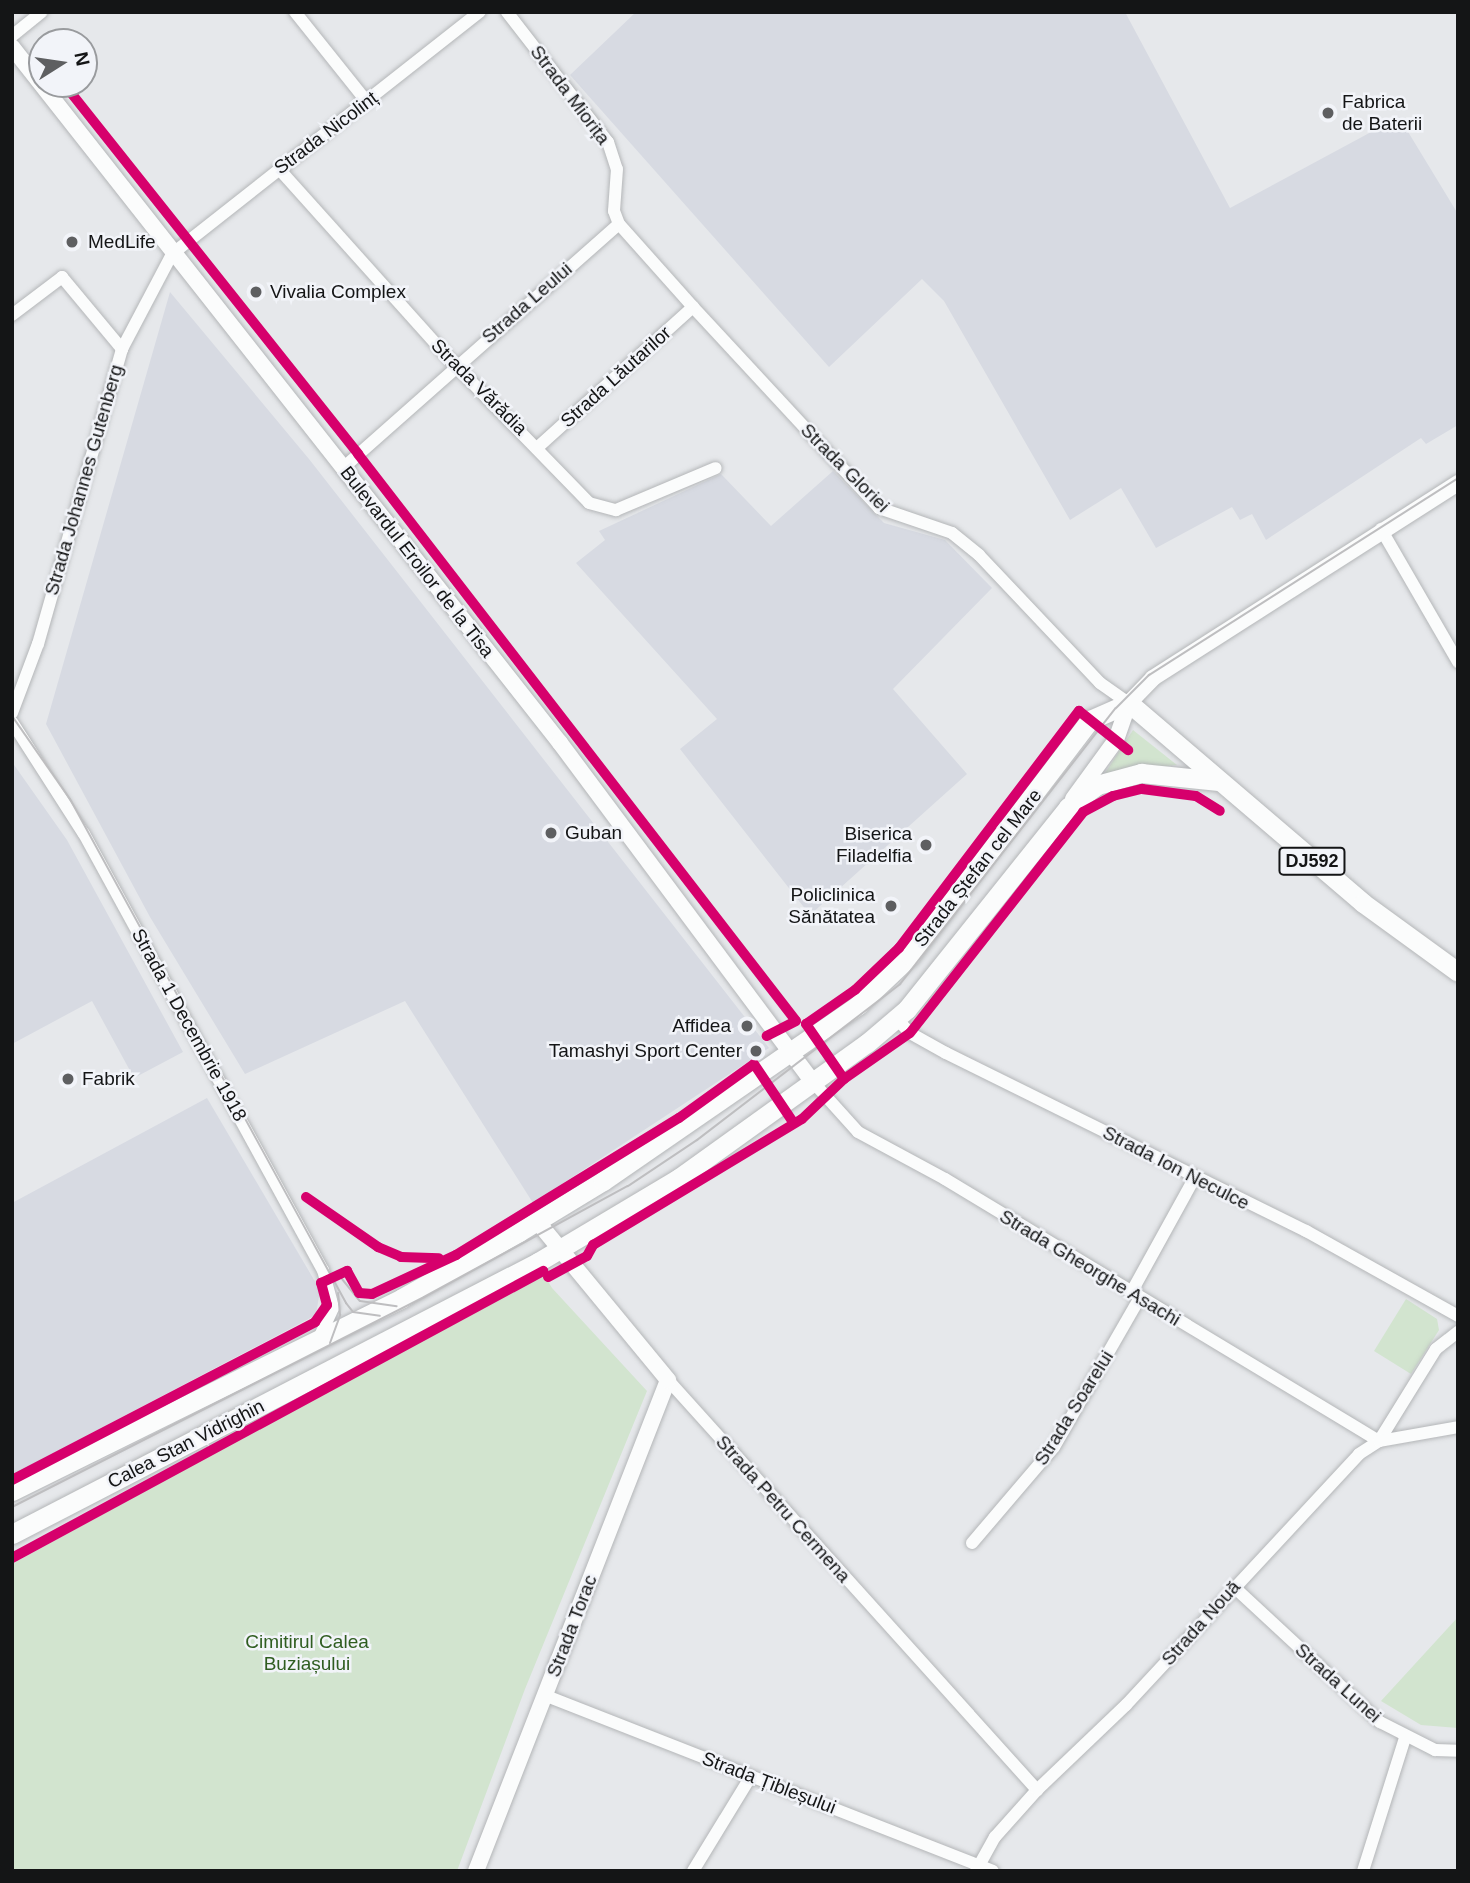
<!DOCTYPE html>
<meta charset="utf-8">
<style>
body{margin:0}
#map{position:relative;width:1470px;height:1883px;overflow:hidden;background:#e6e8eb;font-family:Arial,sans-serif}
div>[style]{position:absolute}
.built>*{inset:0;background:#d7dae2}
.green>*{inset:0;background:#d2e4cf}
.roads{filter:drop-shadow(0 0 2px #b4b6b8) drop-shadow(0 0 2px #b4b6b8)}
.minor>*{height:12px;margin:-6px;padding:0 6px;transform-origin:6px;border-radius:6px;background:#fbfcfc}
.tertiary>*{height:16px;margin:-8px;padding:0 8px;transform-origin:8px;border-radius:8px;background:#fbfcfc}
.primary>*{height:19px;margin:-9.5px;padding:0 9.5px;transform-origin:9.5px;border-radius:9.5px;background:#fbfcfc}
.tram>*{height:2px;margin:-1px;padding:0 1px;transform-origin:1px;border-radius:1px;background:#bebec0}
.cycleway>*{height:10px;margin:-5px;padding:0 5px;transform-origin:5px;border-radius:5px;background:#d6006c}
.dots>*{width:19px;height:19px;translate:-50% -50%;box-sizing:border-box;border:4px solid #f2f4f9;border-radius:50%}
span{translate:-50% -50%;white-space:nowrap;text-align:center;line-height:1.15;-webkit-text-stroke:5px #f2f4f9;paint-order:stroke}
.shield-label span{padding:2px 5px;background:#f2f4f9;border:2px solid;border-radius:5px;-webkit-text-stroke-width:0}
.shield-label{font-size:18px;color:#141516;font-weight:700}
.street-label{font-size:19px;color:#141516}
.poi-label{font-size:19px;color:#141516}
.left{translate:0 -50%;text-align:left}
.right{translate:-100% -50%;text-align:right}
.park-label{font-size:19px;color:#2f5d20}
.frame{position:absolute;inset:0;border:14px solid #141516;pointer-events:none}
.north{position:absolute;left:28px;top:28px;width:70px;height:70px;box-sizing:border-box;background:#f2f4f9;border:2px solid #999b9e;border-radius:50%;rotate:78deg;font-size:19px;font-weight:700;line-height:28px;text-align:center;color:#141516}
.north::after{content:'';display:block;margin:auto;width:24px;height:32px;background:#5e5f61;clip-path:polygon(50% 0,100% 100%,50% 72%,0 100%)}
</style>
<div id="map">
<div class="built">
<i style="clip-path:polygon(636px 12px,1125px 12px,1230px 208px,1399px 117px,1458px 214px,1458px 425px,1426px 444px,1421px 438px,1266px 540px,1252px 514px,1240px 520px,1232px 507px,1156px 548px,1121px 488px,1070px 520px,944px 301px,922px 279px,829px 367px,570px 75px)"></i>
<i style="clip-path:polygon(170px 292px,309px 459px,769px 1048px,533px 1203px,405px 1001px,245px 1074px,150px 917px,46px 724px)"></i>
<i style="clip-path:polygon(833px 471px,884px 523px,945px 540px,992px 588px,893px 689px,967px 774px,810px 915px,680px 749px,717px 719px,576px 563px,605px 540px,599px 531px,721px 474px,771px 526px)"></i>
<i style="clip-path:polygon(12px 762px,67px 840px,183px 1052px,134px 1078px,92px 1001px,12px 1044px)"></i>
<i style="clip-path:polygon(207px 1098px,320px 1290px,316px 1315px,12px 1475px,12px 1203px)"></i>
</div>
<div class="green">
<i style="clip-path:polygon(1133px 730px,1177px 765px,1105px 773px)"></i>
<i style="clip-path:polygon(543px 1273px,552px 1288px,647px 1391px,525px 1689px,457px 1871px,12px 1871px,12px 1564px)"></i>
<i style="clip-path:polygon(1406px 1299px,1437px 1319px,1439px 1330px,1411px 1374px,1374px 1351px)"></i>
<i style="clip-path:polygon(1458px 1617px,1458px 1728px,1421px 1725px,1381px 1701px)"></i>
</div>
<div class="roads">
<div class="minor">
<i style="left:295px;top:12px;width:115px;rotate:51.3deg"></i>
<i style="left:507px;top:12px;width:165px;rotate:52.2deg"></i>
<i style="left:608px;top:142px;width:28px;rotate:72deg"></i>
<i style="left:617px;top:169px;width:42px;rotate:94.1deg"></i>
<i style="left:614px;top:211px;width:14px;rotate:69deg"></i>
<i style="left:619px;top:224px;width:111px;rotate:48.3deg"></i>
<i style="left:693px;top:307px;width:274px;rotate:47.2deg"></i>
<i style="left:879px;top:508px;width:77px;rotate:18.9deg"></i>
<i style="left:952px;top:533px;width:35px;rotate:39deg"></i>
<i style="left:979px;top:555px;width:176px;rotate:46.6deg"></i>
<i style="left:1100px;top:683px;width:35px;rotate:35deg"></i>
<i style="left:12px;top:36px;width:38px;rotate:-39deg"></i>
<i style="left:279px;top:169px;width:263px;rotate:48.1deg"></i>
<i style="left:455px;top:365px;width:192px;rotate:45.8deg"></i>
<i style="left:589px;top:503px;width:28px;rotate:15deg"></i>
<i style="left:616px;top:510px;width:108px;rotate:-22.8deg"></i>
<i style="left:12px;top:315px;width:63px;rotate:-37.2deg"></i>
<i style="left:62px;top:277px;width:94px;rotate:50.2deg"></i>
<i style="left:538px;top:447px;width:209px;rotate:-42.1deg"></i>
<i style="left:343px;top:468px;width:368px;rotate:-41.5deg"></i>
<i style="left:1381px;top:529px;width:154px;rotate:59.9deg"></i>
<i style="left:12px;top:713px;width:74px;rotate:-69.4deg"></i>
<i style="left:38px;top:644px;width:307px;rotate:-74.1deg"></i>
<i style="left:122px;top:349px;width:107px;rotate:-62.2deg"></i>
<i style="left:172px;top:254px;width:392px;rotate:-38.2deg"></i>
<i style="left:12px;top:722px;width:133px;rotate:57.3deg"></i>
<i style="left:84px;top:834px;width:497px;rotate:61.3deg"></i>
<i style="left:323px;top:1270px;width:39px;rotate:75deg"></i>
<i style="left:333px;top:1308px;width:31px;rotate:115deg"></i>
<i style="left:896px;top:1018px;width:21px;rotate:47deg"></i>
<i style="left:910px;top:1033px;width:41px;rotate:29.1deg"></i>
<i style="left:946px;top:1053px;width:402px;rotate:26.3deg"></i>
<i style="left:1306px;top:1231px;width:174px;rotate:29.2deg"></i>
<i style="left:813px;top:1082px;width:67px;rotate:48deg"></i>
<i style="left:858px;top:1132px;width:99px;rotate:28.4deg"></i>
<i style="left:945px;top:1179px;width:507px;rotate:31.12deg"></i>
<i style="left:1131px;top:1293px;width:130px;rotate:-61.1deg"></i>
<i style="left:668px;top:1380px;width:552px;rotate:48.01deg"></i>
<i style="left:1379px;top:1441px;width:108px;rotate:-58.2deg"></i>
<i style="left:1436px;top:1349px;width:28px;rotate:-38deg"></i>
<i style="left:972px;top:1543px;width:126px;rotate:-49.5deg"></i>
<i style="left:1054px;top:1447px;width:171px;rotate:-60.1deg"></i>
<i style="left:1234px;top:1587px;width:199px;rotate:42.8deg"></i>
<i style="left:1380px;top:1722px;width:62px;rotate:27deg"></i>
<i style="left:1435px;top:1750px;width:23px;rotate:2deg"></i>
<i style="left:544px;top:1695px;width:482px;rotate:21.4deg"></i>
<i style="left:693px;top:1871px;width:111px;rotate:-58.6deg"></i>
<i style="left:976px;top:1871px;width:39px;rotate:-61deg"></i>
<i style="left:995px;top:1837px;width:63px;rotate:-48.2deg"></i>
<i style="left:1037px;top:1790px;width:123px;rotate:-43.7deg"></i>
<i style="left:1126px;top:1705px;width:342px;rotate:-47.1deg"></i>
<i style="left:1359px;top:1454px;width:24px;rotate:-33deg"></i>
<i style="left:1379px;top:1441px;width:80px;rotate:-10deg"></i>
<i style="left:1363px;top:1871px;width:139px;rotate:-72.5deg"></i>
</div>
<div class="tertiary">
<i style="left:12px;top:47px;width:886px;rotate:51.78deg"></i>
<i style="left:560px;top:743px;width:423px;rotate:53.3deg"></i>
<i style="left:1073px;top:799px;width:73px;rotate:-53.9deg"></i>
<i style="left:1116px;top:740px;width:39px;rotate:-71deg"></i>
<i style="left:1129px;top:703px;width:35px;rotate:-46deg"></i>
<i style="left:1153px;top:678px;width:362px;rotate:-32.6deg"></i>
<i style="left:476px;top:1871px;width:527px;rotate:-68.64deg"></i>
<i style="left:668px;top:1380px;width:206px;rotate:-129.5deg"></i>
</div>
<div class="primary">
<i style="left:12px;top:1491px;width:435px;rotate:-26.3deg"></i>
<i style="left:402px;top:1298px;width:134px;rotate:-29.4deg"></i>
<i style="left:519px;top:1232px;width:98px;rotate:-31.3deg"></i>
<i style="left:603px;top:1181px;width:310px;rotate:-34.6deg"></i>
<i style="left:858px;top:1005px;width:71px;rotate:-43.3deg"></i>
<i style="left:910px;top:956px;width:297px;rotate:-52.7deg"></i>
<i style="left:1090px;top:720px;width:43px;rotate:-23.6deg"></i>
<i style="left:1129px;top:703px;width:308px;rotate:40.5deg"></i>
<i style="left:1363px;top:903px;width:117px;rotate:36deg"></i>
<i style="left:12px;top:1534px;width:592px;rotate:-27.34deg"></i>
<i style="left:538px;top:1262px;width:164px;rotate:-30.8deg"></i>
<i style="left:679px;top:1178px;width:231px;rotate:-35.7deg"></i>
<i style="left:867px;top:1043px;width:52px;rotate:-40.4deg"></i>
<i style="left:907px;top:1009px;width:258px;rotate:-51.4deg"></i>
<i style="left:1068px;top:807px;width:36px;rotate:-37deg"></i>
<i style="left:1097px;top:785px;width:46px;rotate:-15.3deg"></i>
<i style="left:1141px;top:773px;width:78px;rotate:5.9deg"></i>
</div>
</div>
<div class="tram">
<i style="left:12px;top:716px;width:101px;rotate:55.1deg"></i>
<i style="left:70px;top:799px;width:575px;rotate:61.29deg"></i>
<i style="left:346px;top:1303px;width:11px;rotate:52deg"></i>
<i style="left:353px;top:1312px;width:27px;rotate:8deg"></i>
<i style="left:342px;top:1279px;width:28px;rotate:51deg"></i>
<i style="left:360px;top:1301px;width:37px;rotate:8deg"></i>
<i style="left:330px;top:1343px;width:30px;rotate:-70deg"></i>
<i style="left:340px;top:1315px;width:22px;rotate:-95deg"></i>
<i style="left:12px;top:1507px;width:462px;rotate:-27deg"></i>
<i style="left:424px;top:1297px;width:232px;rotate:-28.6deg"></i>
<i style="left:628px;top:1186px;width:83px;rotate:-33.7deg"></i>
<i style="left:697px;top:1140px;width:256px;rotate:-37.5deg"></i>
<i style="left:900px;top:984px;width:350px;rotate:-52deg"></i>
<i style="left:1116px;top:708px;width:47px;rotate:-45deg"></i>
<i style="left:1149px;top:675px;width:366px;rotate:-32.5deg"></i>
</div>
<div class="cycleway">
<i style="left:64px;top:84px;width:473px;rotate:51.5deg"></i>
<i style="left:358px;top:454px;width:716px;rotate:52.31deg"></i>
<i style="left:796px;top:1021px;width:33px;rotate:153deg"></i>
<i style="left:844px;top:1079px;width:67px;rotate:-124.6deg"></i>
<i style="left:806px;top:1024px;width:60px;rotate:-34.8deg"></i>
<i style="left:855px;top:990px;width:61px;rotate:-43.7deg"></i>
<i style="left:899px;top:948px;width:298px;rotate:-52.8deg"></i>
<i style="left:1079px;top:711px;width:63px;rotate:38.5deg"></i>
<i style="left:306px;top:1197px;width:88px;rotate:34.8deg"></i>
<i style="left:378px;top:1247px;width:25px;rotate:23deg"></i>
<i style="left:401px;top:1257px;width:38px;rotate:2deg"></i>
<i style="left:548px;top:1277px;width:44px;rotate:-28.3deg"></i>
<i style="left:587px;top:1256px;width:13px;rotate:-61deg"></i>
<i style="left:593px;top:1245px;width:244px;rotate:-31.1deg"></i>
<i style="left:802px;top:1119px;width:58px;rotate:-43.6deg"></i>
<i style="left:844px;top:1079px;width:80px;rotate:-34.9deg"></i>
<i style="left:910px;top:1033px;width:281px;rotate:-51.9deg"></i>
<i style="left:1083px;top:812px;width:34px;rotate:-28deg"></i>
<i style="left:1113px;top:796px;width:30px;rotate:-14deg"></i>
<i style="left:1142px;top:789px;width:54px;rotate:7.4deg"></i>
<i style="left:1196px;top:796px;width:28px;rotate:32deg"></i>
<i style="left:12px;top:1480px;width:342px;rotate:-27.5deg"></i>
<i style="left:315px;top:1322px;width:21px;rotate:-55deg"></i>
<i style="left:327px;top:1305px;width:23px;rotate:-105deg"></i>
<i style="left:321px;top:1283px;width:29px;rotate:-25deg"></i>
<i style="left:347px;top:1271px;width:25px;rotate:61deg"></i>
<i style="left:359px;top:1293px;width:13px;rotate:4deg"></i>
<i style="left:372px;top:1294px;width:93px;rotate:-24.9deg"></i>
<i style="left:456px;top:1255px;width:262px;rotate:-31.6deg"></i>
<i style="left:679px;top:1118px;width:92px;rotate:-35.8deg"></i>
<i style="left:754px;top:1064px;width:70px;rotate:56.1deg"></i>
<i style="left:12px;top:1558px;width:604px;rotate:-28.39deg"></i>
</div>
<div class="dots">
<i style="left:1328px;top:113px;background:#5e5f61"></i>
<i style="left:72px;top:242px;background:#5e5f61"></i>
<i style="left:256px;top:292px;background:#5e5f61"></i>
<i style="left:551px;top:833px;background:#5e5f61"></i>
<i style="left:926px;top:845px;background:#5e5f61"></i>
<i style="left:891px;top:906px;background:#5e5f61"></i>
<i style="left:747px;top:1026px;background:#5e5f61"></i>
<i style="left:756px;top:1051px;background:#5e5f61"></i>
<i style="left:68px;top:1079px;background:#5e5f61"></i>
</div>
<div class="shield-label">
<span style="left:1312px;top:861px">DJ592</span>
</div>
<div class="street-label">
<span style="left:570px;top:95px;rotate:53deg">Strada Miorița</span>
<span style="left:326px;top:133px;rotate:-37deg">Strada Nicolinț</span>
<span style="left:527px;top:303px;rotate:-41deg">Strada Leului</span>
<span style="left:616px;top:377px;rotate:-42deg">Strada Lăutarilor</span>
<span style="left:479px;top:387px;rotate:45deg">Strada Vărădia</span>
<span style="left:845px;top:468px;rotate:45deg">Strada Gloriei</span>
<span style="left:84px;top:480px;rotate:-74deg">Strada Johannes Gutenberg</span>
<span style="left:417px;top:562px;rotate:52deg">Bulevardul Eroilor de la Tisa</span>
<span style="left:978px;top:868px;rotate:-52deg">Strada Ștefan cel Mare</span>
<span style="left:189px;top:1025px;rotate:61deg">Strada 1 Decembrie 1918</span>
<span style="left:1176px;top:1168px;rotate:27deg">Strada Ion Neculce</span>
<span style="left:1090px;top:1268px;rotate:31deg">Strada Gheorghe Asachi</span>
<span style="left:1074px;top:1408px;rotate:-58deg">Strada Soarelui</span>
<span style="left:186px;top:1444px;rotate:-27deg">Calea Stan Vidrighin</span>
<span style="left:783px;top:1509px;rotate:48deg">Strada Petru Cermena</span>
<span style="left:1201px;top:1623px;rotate:-48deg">Strada Nouă</span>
<span style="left:572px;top:1626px;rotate:-69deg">Strada Torac</span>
<span style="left:1338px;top:1683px;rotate:42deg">Strada Lunei</span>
<span style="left:769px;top:1783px;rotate:21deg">Strada Țibleșului</span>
</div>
<div class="poi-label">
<span class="left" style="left:1342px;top:113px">Fabrica<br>de Baterii</span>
<span class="left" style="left:88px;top:242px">MedLife</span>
<span class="left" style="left:270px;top:292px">Vivalia Complex</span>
<span class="left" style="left:565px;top:833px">Guban</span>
<span class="right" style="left:912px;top:845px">Biserica<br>Filadelfia</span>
<span class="right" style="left:875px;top:906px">Policlinica<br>Sănătatea</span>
<span class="right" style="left:731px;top:1026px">Affidea</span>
<span class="right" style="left:742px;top:1051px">Tamashyi Sport Center</span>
<span class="left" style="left:82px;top:1079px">Fabrik</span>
</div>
<div class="park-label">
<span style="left:307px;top:1653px">Cimitirul Calea<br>Buziașului</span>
</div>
<div class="frame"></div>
<div class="north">N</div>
</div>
